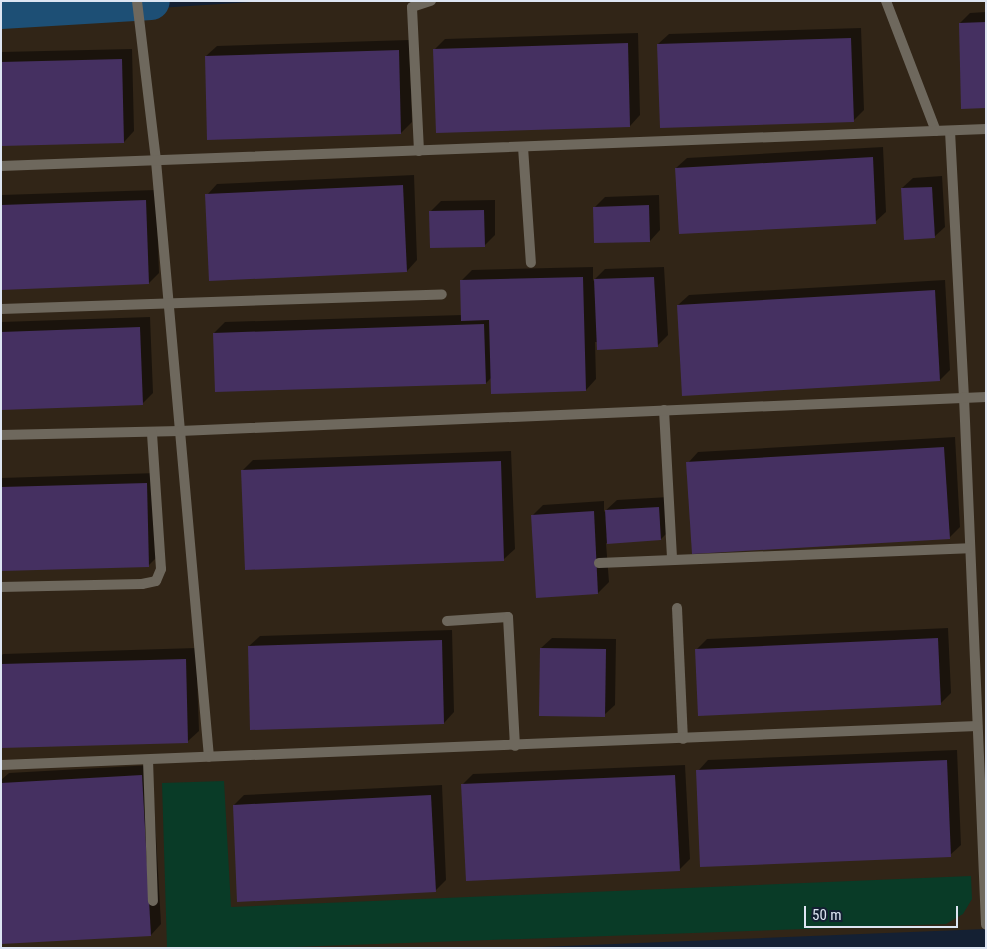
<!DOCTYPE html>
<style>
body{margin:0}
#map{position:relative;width:987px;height:949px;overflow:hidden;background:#142033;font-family:"Roboto Condensed",sans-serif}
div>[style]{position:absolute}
.industrial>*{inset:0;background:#312517}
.green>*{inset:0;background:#093b27}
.shadow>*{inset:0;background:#0007}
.river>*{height:38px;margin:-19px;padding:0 19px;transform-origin:19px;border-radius:19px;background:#1d4f75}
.building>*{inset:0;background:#453061}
.service>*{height:10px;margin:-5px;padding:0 5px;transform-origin:5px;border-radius:5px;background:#6e685d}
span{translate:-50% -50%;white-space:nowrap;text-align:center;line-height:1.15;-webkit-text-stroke:5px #142033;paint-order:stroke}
.frame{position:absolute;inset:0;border:2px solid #dde5f2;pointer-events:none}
.scale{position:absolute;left:804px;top:906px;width:154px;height:22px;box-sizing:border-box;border:2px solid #dde5f2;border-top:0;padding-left:6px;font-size:15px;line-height:18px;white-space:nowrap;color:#dde5f2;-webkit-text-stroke:4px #142033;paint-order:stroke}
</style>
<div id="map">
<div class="industrial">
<i style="clip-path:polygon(269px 1px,986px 1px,986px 929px,515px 948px,1px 948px,1px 18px)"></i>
</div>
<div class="green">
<i style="clip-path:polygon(224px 781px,231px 907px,971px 876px,972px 899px,963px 914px,946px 924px,265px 948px,167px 948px,162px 783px)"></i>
</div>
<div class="shadow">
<i style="clip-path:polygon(986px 12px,986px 107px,960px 23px,970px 13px)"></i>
<i style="clip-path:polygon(861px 28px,864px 110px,853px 121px,658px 44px,669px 34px)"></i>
<i style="clip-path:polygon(638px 33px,640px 115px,630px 126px,435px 49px,445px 39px)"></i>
<i style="clip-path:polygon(409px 40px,412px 122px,401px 133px,206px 56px,217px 46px)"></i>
<i style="clip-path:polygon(132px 49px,134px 131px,124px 142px,1px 145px,1px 52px)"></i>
<i style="clip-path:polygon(883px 147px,886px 212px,875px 222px,676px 168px,687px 158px)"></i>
<i style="clip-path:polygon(414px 175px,417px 260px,407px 271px,207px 195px,217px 184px)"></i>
<i style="clip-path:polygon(942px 176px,945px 227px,934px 237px,902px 188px,913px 178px)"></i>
<i style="clip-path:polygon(156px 190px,159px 273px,149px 283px,1px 289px,1px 195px)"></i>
<i style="clip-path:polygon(659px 195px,660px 230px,650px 241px,595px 207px,605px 197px)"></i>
<i style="clip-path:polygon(495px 200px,495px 235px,485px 245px,430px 212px,441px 201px)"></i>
<i style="clip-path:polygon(593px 267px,593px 281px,605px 269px,664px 267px,668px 335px,657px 346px,595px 342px,596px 379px,586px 390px,492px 377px,486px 383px,214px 333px,225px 322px,462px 315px,461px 281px,472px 270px)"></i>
<i style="clip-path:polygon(945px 280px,950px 370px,940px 380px,678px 305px,689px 295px)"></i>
<i style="clip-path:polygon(150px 317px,153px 393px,142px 404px,1px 409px,1px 322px)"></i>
<i style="clip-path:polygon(955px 437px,960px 527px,949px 538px,688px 463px,698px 452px)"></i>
<i style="clip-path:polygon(511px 451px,515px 549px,504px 559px,243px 470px,253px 460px)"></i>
<i style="clip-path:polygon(157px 473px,159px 555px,148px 566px,1px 570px,1px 478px)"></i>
<i style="clip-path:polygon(669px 497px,671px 529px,661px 539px,606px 543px,609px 582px,598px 593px,537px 597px,532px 516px,543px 505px,604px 501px,604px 512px,617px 500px)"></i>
<i style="clip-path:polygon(948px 628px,951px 693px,940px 704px,697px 649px,707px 639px)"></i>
<i style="clip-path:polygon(452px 630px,454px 712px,444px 723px,249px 646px,260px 636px)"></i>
<i style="clip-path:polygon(552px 638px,616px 639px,615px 705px,604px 715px,541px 648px)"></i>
<i style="clip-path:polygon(196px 648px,199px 731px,188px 741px,1px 747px,1px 656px,3px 654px)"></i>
<i style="clip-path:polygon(957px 750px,961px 845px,950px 855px,698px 771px,708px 760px)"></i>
<i style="clip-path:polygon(152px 765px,161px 924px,151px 935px,1px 943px,1px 780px,9px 773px)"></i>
<i style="clip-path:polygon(685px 765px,690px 859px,679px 870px,463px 784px,473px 774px)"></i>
<i style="clip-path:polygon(442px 785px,446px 880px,435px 891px,234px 805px,244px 795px)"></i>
</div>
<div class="river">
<i style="left:1px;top:10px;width:150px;rotate:-3.4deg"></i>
</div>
<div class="building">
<i style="clip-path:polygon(986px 22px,986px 108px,961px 109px,959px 23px)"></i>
<i style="clip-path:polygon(851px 38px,854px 122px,660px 128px,657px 44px)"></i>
<i style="clip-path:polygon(628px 43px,630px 127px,436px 133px,433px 49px)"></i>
<i style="clip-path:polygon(399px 50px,401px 134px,207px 140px,205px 56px)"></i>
<i style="clip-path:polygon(122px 59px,124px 143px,1px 146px,1px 62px)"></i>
<i style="clip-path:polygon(873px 157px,876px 224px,679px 234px,675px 168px)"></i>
<i style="clip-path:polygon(403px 185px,407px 272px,209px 281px,205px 194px)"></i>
<i style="clip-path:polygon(932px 187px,935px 238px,904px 240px,901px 188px)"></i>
<i style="clip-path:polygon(146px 200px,149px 284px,1px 290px,1px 205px)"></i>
<i style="clip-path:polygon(649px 205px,650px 242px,594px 243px,593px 207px)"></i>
<i style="clip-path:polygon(484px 210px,485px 247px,430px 248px,429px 211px)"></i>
<i style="clip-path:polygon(583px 277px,586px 391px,491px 394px,489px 320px,461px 321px,460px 280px)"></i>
<i style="clip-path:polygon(654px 277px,658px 347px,597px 350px,594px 279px)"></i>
<i style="clip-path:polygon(935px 290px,940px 381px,682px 396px,677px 305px)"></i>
<i style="clip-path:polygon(484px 324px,486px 384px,215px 392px,213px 333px)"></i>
<i style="clip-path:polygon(140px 327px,143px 405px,1px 410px,1px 332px)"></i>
<i style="clip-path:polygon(944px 447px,950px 539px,692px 554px,686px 462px)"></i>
<i style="clip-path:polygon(501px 461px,504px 561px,245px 570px,241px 470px)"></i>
<i style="clip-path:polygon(147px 483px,149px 567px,1px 571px,1px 487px)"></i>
<i style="clip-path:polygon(659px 507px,661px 540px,607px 544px,605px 510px)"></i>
<i style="clip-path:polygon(594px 511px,598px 594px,536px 598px,531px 515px)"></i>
<i style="clip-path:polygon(938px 638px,941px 705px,698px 716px,695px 649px)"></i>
<i style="clip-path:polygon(442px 640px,444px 724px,250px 730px,248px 646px)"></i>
<i style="clip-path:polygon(540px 648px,606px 649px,605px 717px,539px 716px)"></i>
<i style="clip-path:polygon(186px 659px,188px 743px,1px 748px,1px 664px)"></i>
<i style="clip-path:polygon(947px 760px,951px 857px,700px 867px,696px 770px)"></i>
<i style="clip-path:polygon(142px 775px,151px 936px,1px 944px,1px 783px)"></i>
<i style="clip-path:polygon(675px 775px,680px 871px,466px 881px,461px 784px)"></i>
<i style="clip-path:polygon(431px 795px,436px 892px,237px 902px,233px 805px)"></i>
</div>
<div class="service">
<i style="left:137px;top:1px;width:161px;rotate:83.2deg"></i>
<i style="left:156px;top:161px;width:598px;rotate:84.92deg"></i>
<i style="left:886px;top:1px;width:139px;rotate:69deg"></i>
<i style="left:950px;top:131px;width:266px;rotate:87deg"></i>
<i style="left:964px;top:397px;width:528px;rotate:87.61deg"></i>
<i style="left:523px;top:147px;width:116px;rotate:86.1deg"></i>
<i style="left:419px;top:151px;width:144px;rotate:-92.8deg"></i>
<i style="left:412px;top:7px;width:20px;rotate:-18deg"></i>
<i style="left:1px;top:166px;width:986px;rotate:-2.15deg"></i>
<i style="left:1px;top:309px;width:441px;rotate:-1.9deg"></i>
<i style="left:664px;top:410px;width:150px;rotate:86.9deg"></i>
<i style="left:1px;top:435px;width:179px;rotate:-1.3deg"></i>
<i style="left:180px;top:431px;width:807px;rotate:-2.42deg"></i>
<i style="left:599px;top:563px;width:370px;rotate:-2.3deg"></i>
<i style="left:1px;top:587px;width:141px;rotate:-1.2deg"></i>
<i style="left:142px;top:584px;width:14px;rotate:-12deg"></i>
<i style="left:156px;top:581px;width:13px;rotate:-67deg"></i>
<i style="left:161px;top:569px;width:137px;rotate:-93.8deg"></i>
<i style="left:677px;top:608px;width:131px;rotate:87.4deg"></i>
<i style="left:447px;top:621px;width:61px;rotate:-3.8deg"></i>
<i style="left:508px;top:617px;width:129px;rotate:86.9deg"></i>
<i style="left:148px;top:760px;width:141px;rotate:88deg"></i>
<i style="left:1px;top:765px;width:977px;rotate:-2.29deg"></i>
</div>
<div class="frame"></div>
<div class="scale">50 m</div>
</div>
